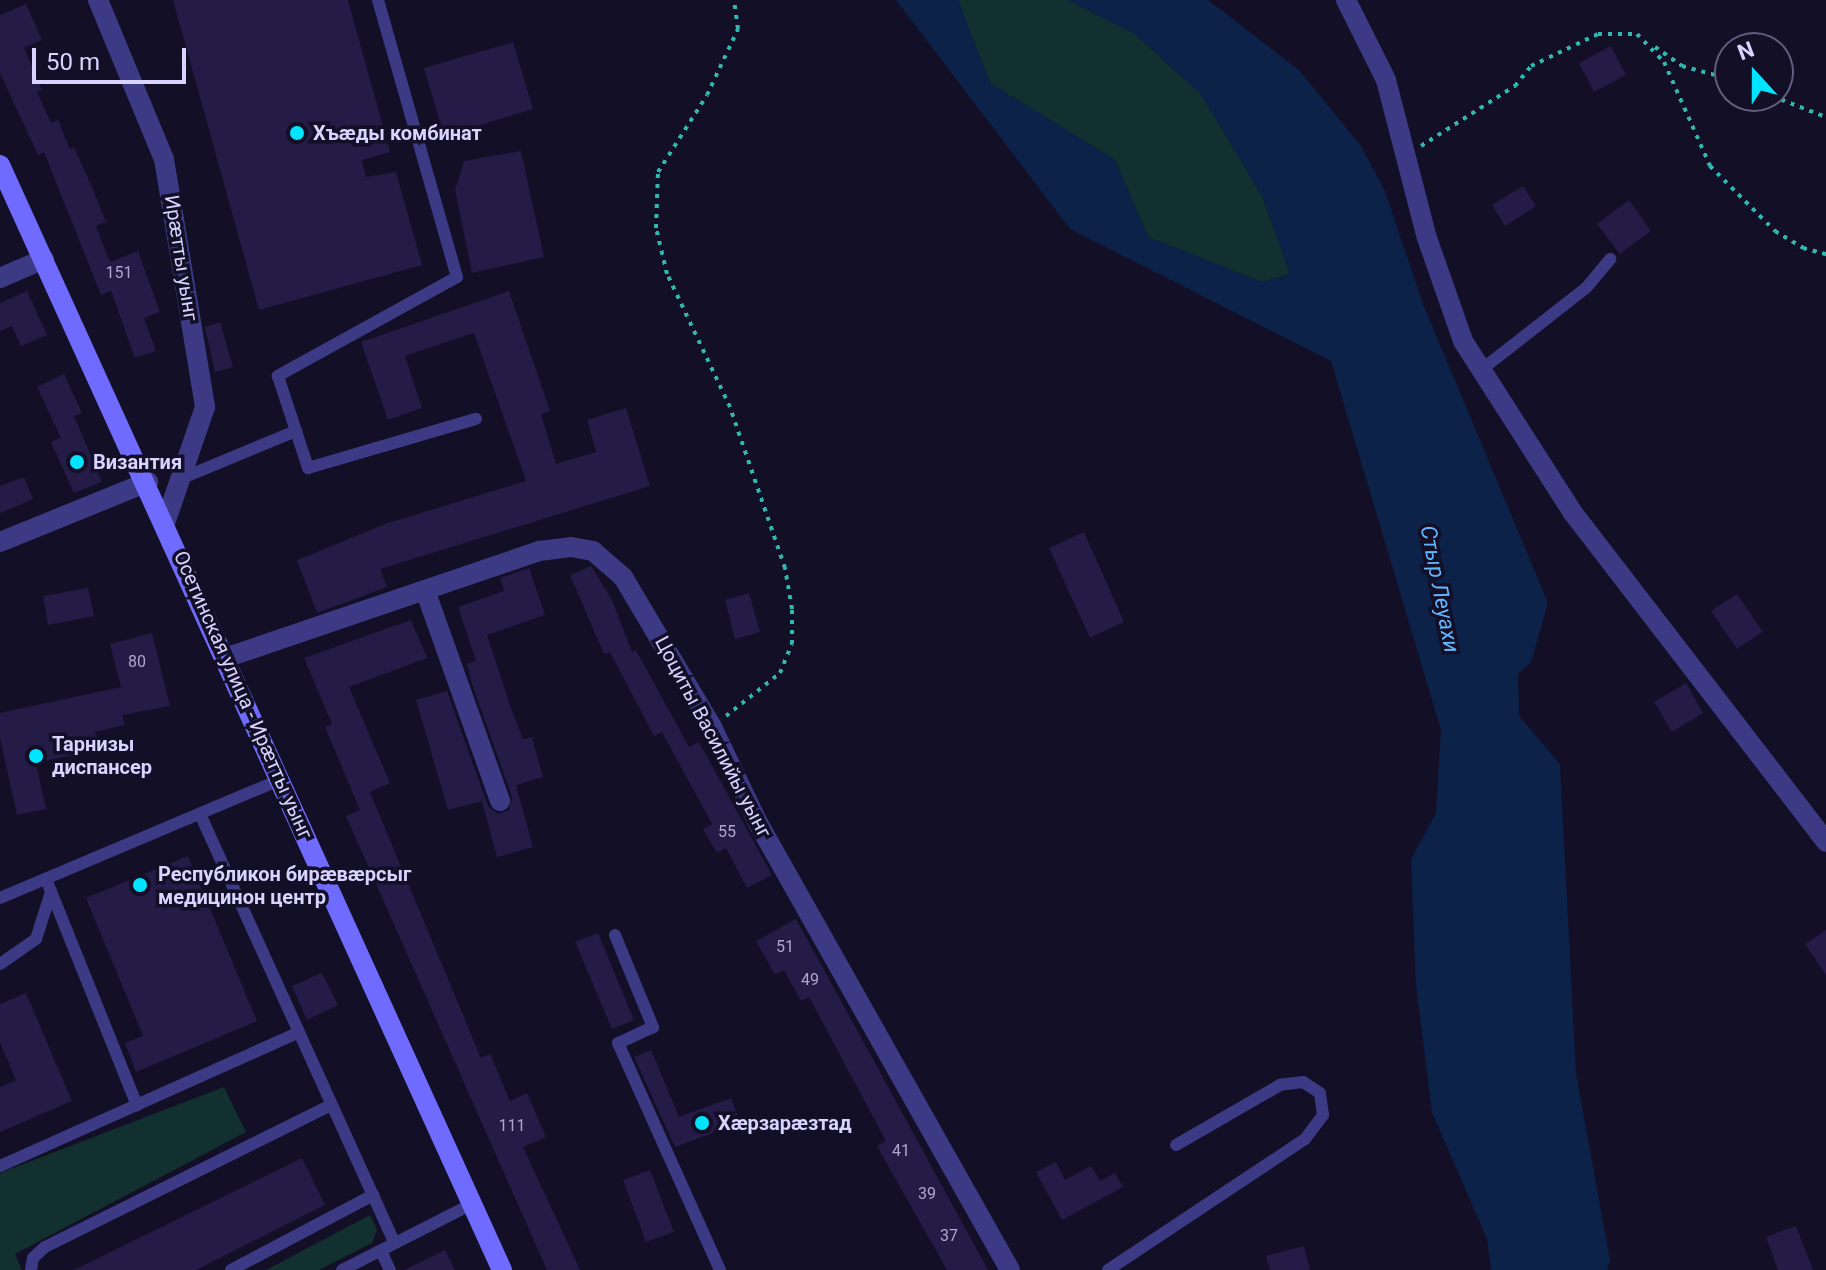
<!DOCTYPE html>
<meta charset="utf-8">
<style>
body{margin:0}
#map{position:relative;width:1826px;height:1270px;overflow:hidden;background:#130f26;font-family:Roboto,sans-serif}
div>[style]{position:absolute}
.green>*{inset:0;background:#12302f}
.water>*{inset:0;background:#0c2248}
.building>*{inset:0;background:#241b47}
.path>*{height:4px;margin-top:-2px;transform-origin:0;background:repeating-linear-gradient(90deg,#2fb8b0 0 4px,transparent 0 10px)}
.lane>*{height:12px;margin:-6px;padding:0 6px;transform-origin:6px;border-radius:6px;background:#3d3a85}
.street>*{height:20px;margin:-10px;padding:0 10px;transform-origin:10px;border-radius:10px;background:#3d3a85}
.secondary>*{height:20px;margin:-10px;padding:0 10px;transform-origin:10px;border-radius:10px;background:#6f6bff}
.dots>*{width:22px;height:22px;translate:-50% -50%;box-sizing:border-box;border:4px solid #130f26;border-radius:50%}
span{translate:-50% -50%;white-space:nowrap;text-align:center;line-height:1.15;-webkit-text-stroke:7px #130f26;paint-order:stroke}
.number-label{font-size:16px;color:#aca6d1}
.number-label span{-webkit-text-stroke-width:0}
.poi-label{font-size:20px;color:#d9d4ff;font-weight:700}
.left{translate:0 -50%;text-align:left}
.street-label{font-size:20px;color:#d9d4ff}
.water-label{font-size:22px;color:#62b6ff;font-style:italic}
.north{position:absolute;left:1714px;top:32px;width:80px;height:80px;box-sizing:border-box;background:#130f26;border:2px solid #625e7d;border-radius:50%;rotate:339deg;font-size:22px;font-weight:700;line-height:32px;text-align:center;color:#d9d4ff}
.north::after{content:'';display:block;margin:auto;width:28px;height:36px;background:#00e5ff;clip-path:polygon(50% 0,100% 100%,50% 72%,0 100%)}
.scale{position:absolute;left:32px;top:48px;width:154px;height:36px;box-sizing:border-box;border:4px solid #d9d4ff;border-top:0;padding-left:10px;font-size:24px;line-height:28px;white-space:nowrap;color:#d9d4ff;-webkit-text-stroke:6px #130f26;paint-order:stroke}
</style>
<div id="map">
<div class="green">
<i style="clip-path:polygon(958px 0,1068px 0,1135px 34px,1201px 94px,1263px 198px,1290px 274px,1262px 282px,1148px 237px,1115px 160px,990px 83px)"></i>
<i style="clip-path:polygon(224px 1087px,246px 1132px,15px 1254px,22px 1270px,0 1270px,0 1173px)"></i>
<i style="clip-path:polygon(370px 1215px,377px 1230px,372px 1243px,319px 1270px,266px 1270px)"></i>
</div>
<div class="water">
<i style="clip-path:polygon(896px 0,958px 0,990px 83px,1115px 160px,1148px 237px,1262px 282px,1290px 274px,1263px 198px,1201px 94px,1135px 34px,1068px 0,1208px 0,1299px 70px,1361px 146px,1385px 191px,1423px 304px,1548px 603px,1531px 662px,1518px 674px,1519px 716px,1560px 764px,1576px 1073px,1610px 1260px,1607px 1270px,1491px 1270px,1487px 1239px,1432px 1112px,1416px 986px,1411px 859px,1436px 813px,1441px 730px,1331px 361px,1070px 229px)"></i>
</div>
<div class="building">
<i style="clip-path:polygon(173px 0,348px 0,390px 152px,362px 160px,366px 177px,396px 172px,422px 265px,259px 310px)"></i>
<i style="clip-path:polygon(26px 4px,42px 40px,24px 48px,42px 90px,37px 92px,51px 123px,58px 120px,70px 149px,74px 147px,91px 185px,106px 222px,96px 226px,110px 262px,138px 251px,160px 312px,144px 318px,156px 351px,135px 358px,111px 291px,101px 295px,44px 152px,38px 155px,0 73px,0 15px)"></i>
<i style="clip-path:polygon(513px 42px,533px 109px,444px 136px,424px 68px)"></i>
<i style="clip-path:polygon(1611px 46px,1626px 75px,1594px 92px,1579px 63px)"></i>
<i style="clip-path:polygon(521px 151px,544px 257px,472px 273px,455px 190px,464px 161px)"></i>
<i style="clip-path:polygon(1523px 186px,1536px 206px,1505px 226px,1492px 205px)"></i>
<i style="clip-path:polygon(1629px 200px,1651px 231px,1620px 254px,1597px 224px)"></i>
<i style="clip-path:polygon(27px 291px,47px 335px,21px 346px,12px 326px,0 331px,0 303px)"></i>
<i style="clip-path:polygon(509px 291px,550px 411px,541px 414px,556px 464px,596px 452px,587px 420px,626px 408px,650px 486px,380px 569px,387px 587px,317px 613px,297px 560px,388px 523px,526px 481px,474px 333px,405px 356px,422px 408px,388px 420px,361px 342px)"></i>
<i style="clip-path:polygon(220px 322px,233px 367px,215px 372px,205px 327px)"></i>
<i style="clip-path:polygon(64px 374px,82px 413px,74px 416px,102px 482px,74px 493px,51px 442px,61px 438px,37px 387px)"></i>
<i style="clip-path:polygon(24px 477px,33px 499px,0 513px,0 486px)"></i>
<i style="clip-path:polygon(1084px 532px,1124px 622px,1090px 638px,1049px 548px)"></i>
<i style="clip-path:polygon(591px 566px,612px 600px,632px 652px,636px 650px,689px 747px,699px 742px,772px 875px,747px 888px,726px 848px,717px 853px,703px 829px,712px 824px,662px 732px,654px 736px,610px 652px,604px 654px,570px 575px)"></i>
<i style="clip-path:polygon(529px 568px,545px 615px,487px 635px,511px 708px,523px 739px,532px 737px,543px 777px,516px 785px,533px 847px,497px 857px,482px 801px,448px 810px,416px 700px,447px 691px,488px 806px,498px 814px,509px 810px,512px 797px,472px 684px,467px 664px,476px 661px,458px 607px,504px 591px,500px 578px)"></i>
<i style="clip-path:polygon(88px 588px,94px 616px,48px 625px,43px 596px)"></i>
<i style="clip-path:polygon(749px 593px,760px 632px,735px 639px,725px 600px)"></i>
<i style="clip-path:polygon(1737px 594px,1763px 632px,1737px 649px,1711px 611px)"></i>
<i style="clip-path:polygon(411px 620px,427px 658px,349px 687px,390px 783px,370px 792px,481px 1058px,490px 1054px,510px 1101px,527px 1093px,546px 1137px,523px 1147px,580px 1270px,547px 1270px,346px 816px,360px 810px,325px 727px,332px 724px,304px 658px)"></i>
<i style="clip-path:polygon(152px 633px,170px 706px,122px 715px,125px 725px,95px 732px,99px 749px,36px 763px,46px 809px,17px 815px,0 738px,0 713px,121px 687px,110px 644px)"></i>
<i style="clip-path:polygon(1686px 683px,1703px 713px,1672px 732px,1654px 702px)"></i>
<i style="clip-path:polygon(188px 856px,257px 1021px,136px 1072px,125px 1043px,143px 1036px,86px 898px)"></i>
<i style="clip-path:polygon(796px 919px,857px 1030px,988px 1270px,947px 1270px,877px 1146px,886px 1141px,809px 997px,801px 1001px,784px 970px,775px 975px,756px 941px)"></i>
<i style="clip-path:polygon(1826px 930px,1826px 975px,1805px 944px)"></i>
<i style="clip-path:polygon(598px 933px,634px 1020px,612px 1029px,575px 942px)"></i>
<i style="clip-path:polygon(322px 973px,338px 1005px,307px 1020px,292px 986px)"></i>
<i style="clip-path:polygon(26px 993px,72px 1101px,0 1132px,0 1087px,16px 1080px,0 1042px,0 1004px)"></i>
<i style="clip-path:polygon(651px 1050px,679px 1117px,731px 1098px,740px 1123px,675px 1147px,634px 1057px)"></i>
<i style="clip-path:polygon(302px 1158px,325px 1205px,196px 1270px,74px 1270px)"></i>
<i style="clip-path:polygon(1056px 1162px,1065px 1180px,1091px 1166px,1100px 1181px,1115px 1173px,1123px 1187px,1062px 1220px,1036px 1172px)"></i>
<i style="clip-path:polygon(650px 1170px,674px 1232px,646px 1242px,623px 1180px)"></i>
<i style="clip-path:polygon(1796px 1226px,1813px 1270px,1778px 1270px,1766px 1237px)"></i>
<i style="clip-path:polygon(1304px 1246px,1310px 1270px,1270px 1270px,1266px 1256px)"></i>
<i style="clip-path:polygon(445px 1250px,455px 1270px,404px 1270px)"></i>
</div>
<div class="path">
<i style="left:1655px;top:47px;width:33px;rotate:35deg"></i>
<i style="left:1682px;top:66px;width:50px;rotate:15.2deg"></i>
<i style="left:1772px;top:96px;width:58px;rotate:21.3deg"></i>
<i style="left:1421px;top:146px;width:112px;rotate:-32.6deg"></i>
<i style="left:1515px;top:86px;width:26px;rotate:-51deg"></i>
<i style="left:1531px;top:66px;width:74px;rotate:-25.5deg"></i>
<i style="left:1598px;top:34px;width:39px"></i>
<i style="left:1637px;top:34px;width:39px;rotate:46deg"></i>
<i style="left:1664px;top:62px;width:114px;rotate:66.1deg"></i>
<i style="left:1710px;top:166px;width:92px;rotate:45deg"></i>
<i style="left:1775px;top:231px;width:33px;rotate:31deg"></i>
<i style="left:1803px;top:248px;width:24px;rotate:15deg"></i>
<i style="left:726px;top:716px;width:69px;rotate:-38.5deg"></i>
<i style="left:780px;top:673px;width:31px;rotate:-68deg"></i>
<i style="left:792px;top:644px;width:35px;rotate:-90deg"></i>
<i style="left:792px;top:609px;width:42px;rotate:-99.7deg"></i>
<i style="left:785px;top:568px;width:170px;rotate:-108.9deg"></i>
<i style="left:730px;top:407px;width:147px;rotate:-115.3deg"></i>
<i style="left:667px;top:274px;width:47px;rotate:-103.4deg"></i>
<i style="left:656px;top:228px;width:56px;rotate:-88deg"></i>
<i style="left:658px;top:172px;width:91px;rotate:-57.5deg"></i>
<i style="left:707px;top:95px;width:73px;rotate:-64.8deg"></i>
<i style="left:738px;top:29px;width:29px;rotate:-98deg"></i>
</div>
<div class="lane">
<i style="left:378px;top:0;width:288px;rotate:74.1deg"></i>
<i style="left:457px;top:277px;width:205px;rotate:151.1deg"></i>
<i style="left:278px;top:376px;width:97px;rotate:71.9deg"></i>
<i style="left:308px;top:468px;width:175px;rotate:-16.3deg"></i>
<i style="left:1481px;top:370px;width:133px;rotate:-38deg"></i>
<i style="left:1586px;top:288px;width:38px;rotate:-50deg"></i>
<i style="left:180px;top:479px;width:126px;rotate:-22.5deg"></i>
<i style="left:200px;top:814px;width:471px;rotate:65.6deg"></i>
<i style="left:46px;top:879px;width:244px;rotate:68.1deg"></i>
<i style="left:0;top:898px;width:304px;rotate:-22.9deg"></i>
<i style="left:615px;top:935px;width:100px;rotate:67.6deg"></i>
<i style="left:653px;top:1027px;width:38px;rotate:155deg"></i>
<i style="left:618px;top:1043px;width:249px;rotate:65.8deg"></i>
<i style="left:0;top:964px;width:44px;rotate:-34.8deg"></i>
<i style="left:36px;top:939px;width:49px;rotate:-72.3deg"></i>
<i style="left:0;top:1166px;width:326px;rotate:-24.1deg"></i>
<i style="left:381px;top:1251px;width:21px;rotate:65deg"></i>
<i style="left:31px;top:1270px;width:12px;rotate:-81deg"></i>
<i style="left:33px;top:1258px;width:16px;rotate:-43deg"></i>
<i style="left:45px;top:1247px;width:319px;rotate:-26.4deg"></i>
<i style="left:231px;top:1270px;width:161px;rotate:-27.8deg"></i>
<i style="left:342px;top:1270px;width:146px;rotate:-26.9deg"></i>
<i style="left:1108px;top:1270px;width:237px;rotate:-33.6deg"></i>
<i style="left:1305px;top:1139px;width:30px;rotate:-53deg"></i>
<i style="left:1323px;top:1115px;width:22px;rotate:-98deg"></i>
<i style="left:1320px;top:1093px;width:20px;rotate:-147deg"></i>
<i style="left:1303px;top:1082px;width:23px;rotate:173deg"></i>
<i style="left:1280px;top:1085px;width:120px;rotate:150deg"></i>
</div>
<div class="street">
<i style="left:98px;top:0;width:172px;rotate:67.5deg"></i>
<i style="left:164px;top:159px;width:251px;rotate:80.6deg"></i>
<i style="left:205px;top:407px;width:123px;rotate:109deg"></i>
<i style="left:1346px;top:0;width:89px;rotate:63.4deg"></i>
<i style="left:1386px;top:80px;width:163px;rotate:75.5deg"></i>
<i style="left:1427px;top:238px;width:109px;rotate:70.7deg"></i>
<i style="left:1463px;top:341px;width:204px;rotate:57.4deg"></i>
<i style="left:1573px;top:513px;width:415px;rotate:52.4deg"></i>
<i style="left:0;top:278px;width:48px;rotate:-23.4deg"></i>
<i style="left:0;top:542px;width:160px;rotate:-22.1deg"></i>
<i style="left:425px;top:590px;width:224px;rotate:70.4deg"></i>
<i style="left:225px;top:658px;width:332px;rotate:-18.8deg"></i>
<i style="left:539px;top:551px;width:32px;rotate:-7deg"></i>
<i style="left:571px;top:547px;width:22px;rotate:10deg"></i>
<i style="left:593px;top:551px;width:40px;rotate:41deg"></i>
<i style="left:623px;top:577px;width:174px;rotate:59.3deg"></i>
<i style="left:712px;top:727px;width:106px;rotate:64.4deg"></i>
<i style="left:758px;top:823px;width:513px;rotate:60.59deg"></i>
</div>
<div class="secondary">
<i style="left:0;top:165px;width:1214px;rotate:65.57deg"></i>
</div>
<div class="dots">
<i style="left:297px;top:133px;background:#00e5ff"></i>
<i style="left:77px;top:462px;background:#00e5ff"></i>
<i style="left:36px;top:756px;background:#00e5ff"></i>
<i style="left:140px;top:885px;background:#00e5ff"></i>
<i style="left:702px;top:1123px;background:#00e5ff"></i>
</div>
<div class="number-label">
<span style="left:119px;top:273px">151</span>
<span style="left:137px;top:662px">80</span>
<span style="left:727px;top:832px">55</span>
<span style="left:785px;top:947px">51</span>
<span style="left:810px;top:980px">49</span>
<span style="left:512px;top:1126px">111</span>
<span style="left:901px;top:1151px">41</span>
<span style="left:927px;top:1194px">39</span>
<span style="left:949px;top:1236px">37</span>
</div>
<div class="poi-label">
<span class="left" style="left:313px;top:133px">Хъæды комбинат</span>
<span class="left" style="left:93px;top:462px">Византия</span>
<span class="left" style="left:52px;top:756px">Тарнизы<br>диспансер</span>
<span class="left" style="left:158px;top:886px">Республикон бирæвæрсыг<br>медицинон центр</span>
<span class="left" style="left:718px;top:1123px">Хæрзарæзтад</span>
</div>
<div class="street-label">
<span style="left:181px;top:258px;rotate:81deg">Ирæтты уынг</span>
<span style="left:243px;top:695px;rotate:66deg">Осетинская улица - Ирæтты уынг</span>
<span style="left:713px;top:737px;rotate:62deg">Цоциты Василийы уынг</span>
</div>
<div class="water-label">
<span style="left:1440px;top:589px;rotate:79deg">Стыр Леуахи</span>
</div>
<div class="north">N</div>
<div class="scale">50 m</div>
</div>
